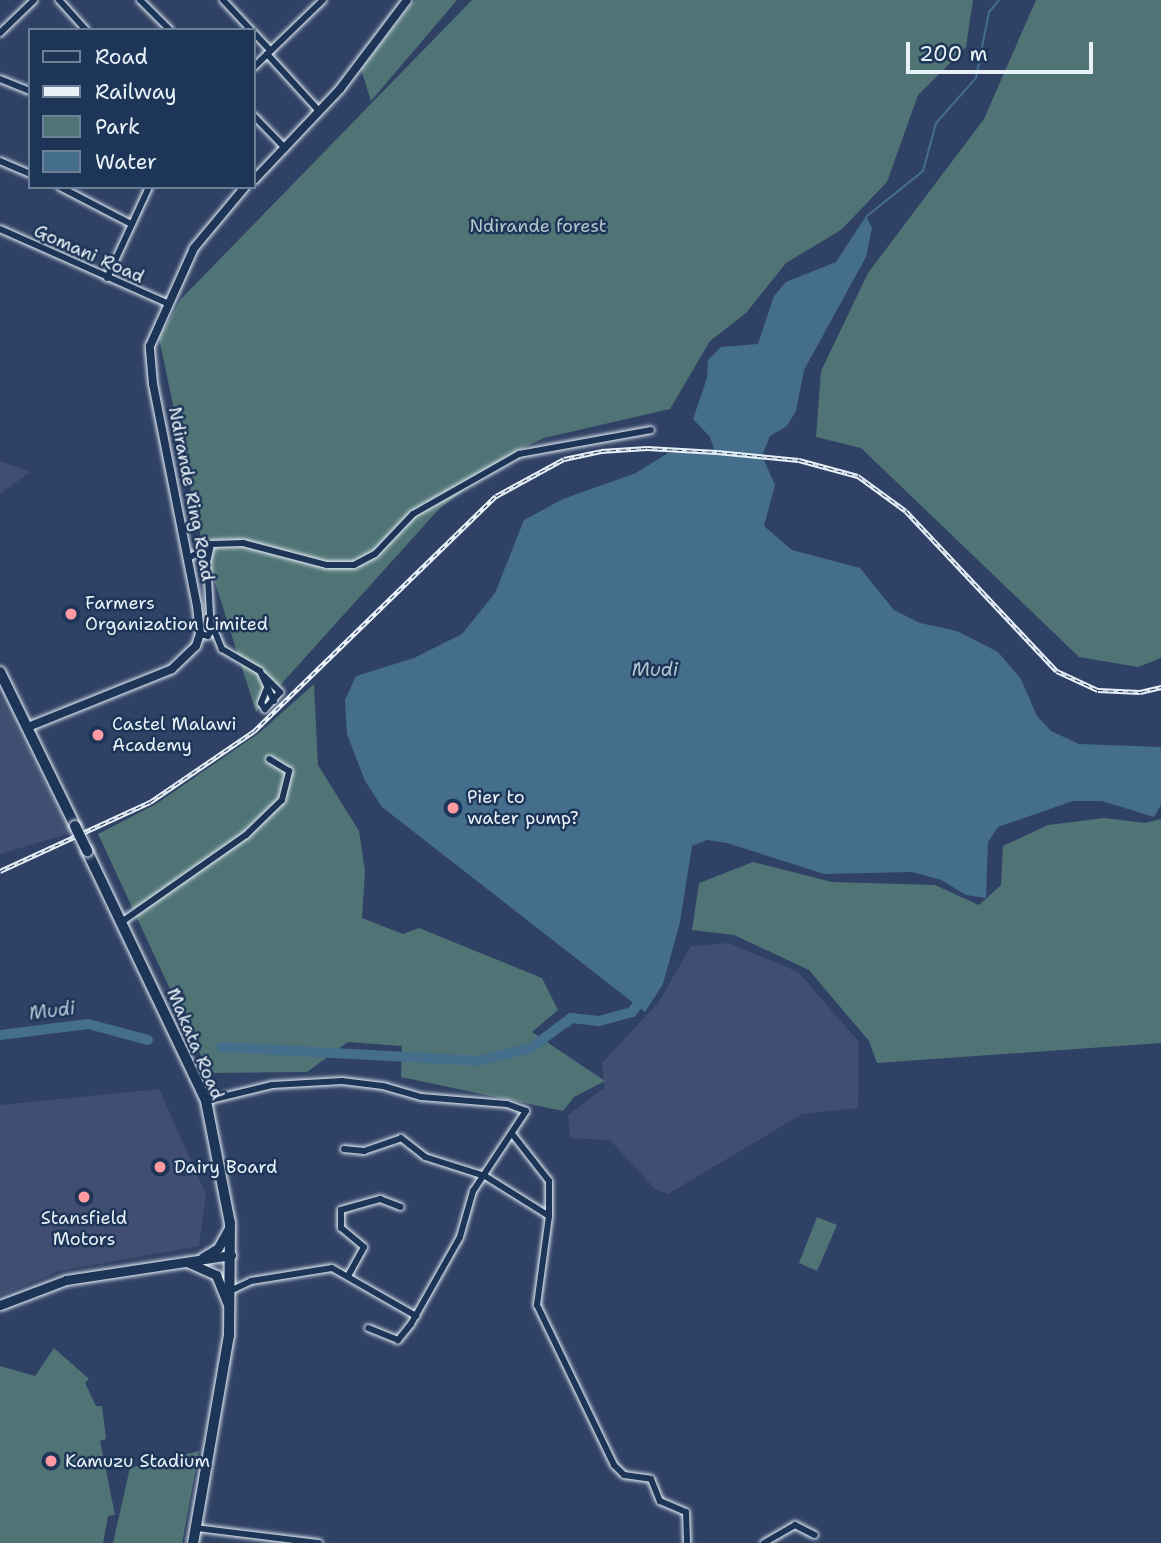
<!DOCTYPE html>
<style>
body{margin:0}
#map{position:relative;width:1161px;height:1543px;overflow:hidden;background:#2f4164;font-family:"Shantell Sans",sans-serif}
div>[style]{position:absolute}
.built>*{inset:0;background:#404e71}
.green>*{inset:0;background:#507475}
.water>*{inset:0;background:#456e8c}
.stream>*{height:2px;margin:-1px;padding:0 1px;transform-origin:1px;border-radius:1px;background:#456e8c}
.river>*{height:10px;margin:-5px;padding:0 5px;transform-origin:5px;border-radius:5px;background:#456e8c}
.roads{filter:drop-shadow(0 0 2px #e8f1f8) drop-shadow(0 0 2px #e8f1f8)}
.minor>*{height:6px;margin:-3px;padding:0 3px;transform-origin:3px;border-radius:3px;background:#1d3557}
.tertiary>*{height:8px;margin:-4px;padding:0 4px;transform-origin:4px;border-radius:4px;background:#1d3557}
.secondary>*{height:9px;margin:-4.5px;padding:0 4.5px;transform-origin:4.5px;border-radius:4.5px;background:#1d3557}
.primary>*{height:10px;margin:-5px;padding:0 5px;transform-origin:5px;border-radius:5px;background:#1d3557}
.rail>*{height:4.5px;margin-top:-2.25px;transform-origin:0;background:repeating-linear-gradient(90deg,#1d3557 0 5px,#e8f1f8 0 10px);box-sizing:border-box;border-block:2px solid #e8f1f8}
.bridges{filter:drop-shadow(0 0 2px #e8f1f8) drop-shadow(0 0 2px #e8f1f8)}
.primary-bridge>*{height:10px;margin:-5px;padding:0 5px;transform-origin:5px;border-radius:5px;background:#1d3557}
.dots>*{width:19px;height:19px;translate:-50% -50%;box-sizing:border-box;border:4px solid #1d3557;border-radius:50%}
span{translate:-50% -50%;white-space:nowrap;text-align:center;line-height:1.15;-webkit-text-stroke:5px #1d3557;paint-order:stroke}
.park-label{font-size:18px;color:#b3c5ca}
.street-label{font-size:18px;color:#e8f1f8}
.poi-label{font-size:18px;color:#e8f1f8}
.left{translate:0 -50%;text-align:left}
.water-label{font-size:19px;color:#afc3d2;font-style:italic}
.legend{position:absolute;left:28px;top:28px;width:228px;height:161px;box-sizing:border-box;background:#1d3557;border:2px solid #6e8097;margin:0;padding:9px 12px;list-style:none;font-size:21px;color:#e8f1f8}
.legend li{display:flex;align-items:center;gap:14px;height:35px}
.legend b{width:35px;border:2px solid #6e8097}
.scale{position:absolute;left:906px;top:42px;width:187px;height:32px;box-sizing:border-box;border:4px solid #e8f1f8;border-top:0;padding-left:9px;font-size:21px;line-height:24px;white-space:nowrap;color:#e8f1f8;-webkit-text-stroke:5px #1d3557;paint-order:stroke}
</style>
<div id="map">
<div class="built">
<i style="clip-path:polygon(0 461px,30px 472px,0 494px)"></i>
<i style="clip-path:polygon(0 696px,71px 833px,0 854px)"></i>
<i style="clip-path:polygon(729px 943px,798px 972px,859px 1042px,858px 1108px,802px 1114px,668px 1194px,655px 1189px,610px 1140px,570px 1138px,568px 1115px,604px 1088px,602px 1063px,658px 1003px,691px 946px)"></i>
<i style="clip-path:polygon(159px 1089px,206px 1194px,199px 1246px,59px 1271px,0 1296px,0 1105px)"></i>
</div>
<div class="green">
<i style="clip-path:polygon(415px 0,457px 0,371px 101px,361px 69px)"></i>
<i style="clip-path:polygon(472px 0,973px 0,966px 47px,918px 95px,887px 182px,841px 230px,786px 263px,746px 313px,710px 341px,670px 409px,544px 438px,514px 452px,439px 509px,256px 712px,201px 538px,159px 338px,181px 299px)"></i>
<i style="clip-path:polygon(1036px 0,1161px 0,1161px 658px,1138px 667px,1079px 657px,861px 448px,816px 437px,821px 371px,868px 273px,984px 119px)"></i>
<i style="clip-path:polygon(314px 684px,318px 765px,359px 831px,365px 871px,362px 918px,403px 934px,419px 928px,542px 978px,558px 1010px,532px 1032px,605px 1081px,574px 1097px,563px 1111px,401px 1077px,402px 1046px,348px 1042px,307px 1072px,209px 1073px,98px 834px,156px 804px,259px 733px)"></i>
<i style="clip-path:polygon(1104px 818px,1145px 823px,1161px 819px,1161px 1043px,877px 1063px,869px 1041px,809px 970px,734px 935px,692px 930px,699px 883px,753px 862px,832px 882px,935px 885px,979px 905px,1001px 885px,1003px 846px,1048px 825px)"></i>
<i style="clip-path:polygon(817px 1217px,837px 1225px,817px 1271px,799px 1263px)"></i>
<i style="clip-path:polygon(54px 1348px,89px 1379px,85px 1383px,96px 1406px,102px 1406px,106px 1439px,100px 1441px,115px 1515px,108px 1516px,103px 1543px,0 1543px,0 1366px,35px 1376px)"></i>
<i style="clip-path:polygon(199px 1451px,182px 1543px,113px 1543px,130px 1468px)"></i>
</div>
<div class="water">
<i style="clip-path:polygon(866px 216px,872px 228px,866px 257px,804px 370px,796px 411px,787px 426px,770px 436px,762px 456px,775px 485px,764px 526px,792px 550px,860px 568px,894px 610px,920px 623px,957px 631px,998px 652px,1021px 679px,1037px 716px,1051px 731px,1079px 744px,1161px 747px,1161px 805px,1154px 817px,1102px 801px,1073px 801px,998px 827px,988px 842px,986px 898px,966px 895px,941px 880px,912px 872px,824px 874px,727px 843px,707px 840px,692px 846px,680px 922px,663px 984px,645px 1012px,382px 807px,365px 781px,347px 734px,345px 700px,356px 676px,414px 658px,462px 634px,495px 593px,524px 520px,563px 499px,636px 473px,668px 453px,715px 452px,710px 437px,693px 419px,707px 378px,708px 360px,721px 347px,758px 344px,774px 296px,786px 282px,836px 262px)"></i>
</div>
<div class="stream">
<i style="left:867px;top:216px;width:72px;rotate:-38.8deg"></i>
<i style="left:923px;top:171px;width:50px;rotate:-74.8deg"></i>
<i style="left:936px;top:123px;width:60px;rotate:-48.4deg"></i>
<i style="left:976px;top:78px;width:67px;rotate:-78.9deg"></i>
<i style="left:989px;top:12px;width:16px;rotate:-50deg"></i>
</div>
<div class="river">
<i style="left:566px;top:1023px;width:7px;rotate:-45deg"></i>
<i style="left:571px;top:1018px;width:28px;rotate:6deg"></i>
<i style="left:599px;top:1021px;width:34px;rotate:-15deg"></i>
<i style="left:632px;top:1012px;width:20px;rotate:-53deg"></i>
<i style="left:0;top:1035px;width:89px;rotate:-7.1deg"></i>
<i style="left:88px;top:1024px;width:62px;rotate:14.9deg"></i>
<i style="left:222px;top:1047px;width:256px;rotate:3.1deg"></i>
<i style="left:478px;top:1061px;width:55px;rotate:-13.8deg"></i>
<i style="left:531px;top:1048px;width:50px;rotate:-36.9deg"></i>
</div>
<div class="roads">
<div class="minor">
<i style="left:59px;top:0;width:40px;rotate:48deg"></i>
<i style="left:140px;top:0;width:42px;rotate:45deg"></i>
<i style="left:223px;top:0;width:41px;rotate:47deg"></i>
<i style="left:0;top:33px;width:47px;rotate:-44.1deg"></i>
<i style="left:254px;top:33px;width:23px;rotate:47deg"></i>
<i style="left:267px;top:54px;width:77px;rotate:47.6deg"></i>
<i style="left:254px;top:67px;width:96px;rotate:-44.2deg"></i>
<i style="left:0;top:79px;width:32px;rotate:22deg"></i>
<i style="left:254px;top:116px;width:45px;rotate:45.9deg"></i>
<i style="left:0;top:161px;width:33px;rotate:23deg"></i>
<i style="left:60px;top:187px;width:80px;rotate:27.5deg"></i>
<i style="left:0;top:229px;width:183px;rotate:23.9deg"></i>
<i style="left:107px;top:278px;width:100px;rotate:-65.2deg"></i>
<i style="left:187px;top:559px;width:24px;rotate:-30deg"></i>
<i style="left:213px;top:627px;width:24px;rotate:68deg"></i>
<i style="left:222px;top:649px;width:44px;rotate:30.1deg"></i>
<i style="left:260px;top:671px;width:33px;rotate:65deg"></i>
<i style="left:200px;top:634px;width:8px;rotate:14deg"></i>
<i style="left:208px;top:636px;width:6px;rotate:-59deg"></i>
<i style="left:211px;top:631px;width:69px;rotate:-93.3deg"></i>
<i style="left:207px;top:562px;width:18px;rotate:-77deg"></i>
<i style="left:211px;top:544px;width:32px;rotate:-2deg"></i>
<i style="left:243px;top:543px;width:87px;rotate:14.7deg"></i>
<i style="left:327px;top:565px;width:27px"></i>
<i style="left:354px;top:565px;width:24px;rotate:-28deg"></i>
<i style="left:375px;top:554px;width:55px;rotate:-46.5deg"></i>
<i style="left:413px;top:514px;width:122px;rotate:-29.5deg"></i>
<i style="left:519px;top:454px;width:134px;rotate:-10.3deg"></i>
<i style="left:264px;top:676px;width:23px;rotate:45deg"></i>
<i style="left:280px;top:692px;width:23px;rotate:131deg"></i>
<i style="left:265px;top:709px;width:7px;rotate:-124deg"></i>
<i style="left:261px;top:703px;width:16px;rotate:-68deg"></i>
<i style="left:123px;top:921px;width:150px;rotate:-35deg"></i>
<i style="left:246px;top:835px;width:50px;rotate:-44.2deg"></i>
<i style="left:282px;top:800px;width:30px;rotate:-76deg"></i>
<i style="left:289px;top:771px;width:23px;rotate:-149deg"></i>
<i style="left:206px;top:1101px;width:68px;rotate:-13.6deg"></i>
<i style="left:272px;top:1085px;width:70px;rotate:-3.3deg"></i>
<i style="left:342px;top:1081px;width:41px;rotate:7deg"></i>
<i style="left:383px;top:1086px;width:40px;rotate:16deg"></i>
<i style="left:421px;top:1097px;width:86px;rotate:4.7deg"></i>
<i style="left:507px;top:1104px;width:20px;rotate:20deg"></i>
<i style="left:526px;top:1111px;width:96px;rotate:123.5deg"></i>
<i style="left:473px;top:1191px;width:48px;rotate:105.8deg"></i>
<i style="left:460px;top:1237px;width:100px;rotate:119.4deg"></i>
<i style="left:411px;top:1324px;width:21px;rotate:129deg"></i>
<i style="left:398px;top:1340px;width:32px;rotate:-158deg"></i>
<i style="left:513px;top:1135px;width:58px;rotate:52deg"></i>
<i style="left:549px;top:1181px;width:35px;rotate:90deg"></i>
<i style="left:344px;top:1149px;width:20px;rotate:6deg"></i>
<i style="left:364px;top:1151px;width:39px;rotate:-19deg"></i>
<i style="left:401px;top:1138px;width:31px;rotate:38deg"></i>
<i style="left:425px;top:1157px;width:63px;rotate:17.6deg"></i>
<i style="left:485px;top:1176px;width:75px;rotate:32deg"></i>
<i style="left:549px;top:1216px;width:90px;rotate:97.7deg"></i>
<i style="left:537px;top:1305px;width:178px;rotate:64.3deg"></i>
<i style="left:614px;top:1465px;width:14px;rotate:45deg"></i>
<i style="left:624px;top:1475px;width:27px;rotate:8deg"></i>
<i style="left:651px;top:1479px;width:24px;rotate:68deg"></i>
<i style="left:660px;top:1501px;width:28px;rotate:23deg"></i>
<i style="left:686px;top:1512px;width:31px;rotate:88deg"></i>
<i style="left:348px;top:1276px;width:33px;rotate:-61deg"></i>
<i style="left:364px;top:1247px;width:30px;rotate:-140deg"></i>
<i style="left:341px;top:1228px;width:18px;rotate:-90deg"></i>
<i style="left:341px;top:1210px;width:41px;rotate:-15.8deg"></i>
<i style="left:380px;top:1199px;width:22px;rotate:21deg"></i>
<i style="left:232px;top:1290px;width:21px;rotate:-25deg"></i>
<i style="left:251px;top:1281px;width:82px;rotate:-9.1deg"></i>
<i style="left:332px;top:1268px;width:97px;rotate:29.7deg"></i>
<i style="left:196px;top:1528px;width:124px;rotate:7deg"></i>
<i style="left:764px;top:1543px;width:36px;rotate:-30deg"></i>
<i style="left:795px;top:1525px;width:22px;rotate:27deg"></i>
</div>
<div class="tertiary">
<i style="left:254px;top:180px;width:125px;rotate:-46.6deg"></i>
<i style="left:340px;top:89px;width:111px;rotate:-53deg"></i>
<i style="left:28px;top:727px;width:155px;rotate:-21.9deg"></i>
<i style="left:172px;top:669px;width:33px;rotate:-44deg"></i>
<i style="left:196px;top:646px;width:13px;rotate:-72deg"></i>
<i style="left:200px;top:634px;width:28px;rotate:-96deg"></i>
<i style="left:197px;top:606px;width:226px;rotate:-101.2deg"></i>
<i style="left:153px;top:384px;width:38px;rotate:-95deg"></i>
<i style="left:150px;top:346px;width:107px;rotate:-65.8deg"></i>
<i style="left:194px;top:248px;width:80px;rotate:-50.1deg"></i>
</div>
<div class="secondary">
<i style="left:203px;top:1257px;width:17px;rotate:-31deg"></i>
<i style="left:218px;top:1248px;width:21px;rotate:-61deg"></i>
<i style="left:189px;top:1263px;width:30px;rotate:24deg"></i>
<i style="left:216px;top:1275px;width:32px;rotate:68deg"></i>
<i style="left:0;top:1305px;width:71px;rotate:-20.7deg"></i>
<i style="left:66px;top:1280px;width:167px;rotate:-8.6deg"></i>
</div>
<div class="primary">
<i style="left:0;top:672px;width:171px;rotate:64deg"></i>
<i style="left:87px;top:851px;width:277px;rotate:64.5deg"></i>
<i style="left:206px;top:1101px;width:124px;rotate:78.9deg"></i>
<i style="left:230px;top:1223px;width:112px;rotate:90.5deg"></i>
<i style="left:229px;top:1335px;width:211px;rotate:99.8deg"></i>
</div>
</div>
<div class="rail">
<i style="left:0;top:871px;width:165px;rotate:-24.7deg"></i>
<i style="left:150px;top:802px;width:126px;rotate:-34.3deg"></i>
<i style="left:254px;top:731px;width:337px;rotate:-44.2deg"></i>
<i style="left:496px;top:496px;width:77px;rotate:-28.6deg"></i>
<i style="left:564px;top:459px;width:38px;rotate:-12deg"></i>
<i style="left:601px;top:451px;width:46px;rotate:-3.7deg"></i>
<i style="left:647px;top:448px;width:70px;rotate:3.3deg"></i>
<i style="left:717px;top:452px;width:82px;rotate:5.6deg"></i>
<i style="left:799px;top:460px;width:61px;rotate:15.2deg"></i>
<i style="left:858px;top:476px;width:59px;rotate:36.1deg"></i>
<i style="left:906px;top:511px;width:220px;rotate:46.7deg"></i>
<i style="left:1057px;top:671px;width:45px;rotate:24.9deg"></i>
<i style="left:1098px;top:690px;width:42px;rotate:2.7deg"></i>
<i style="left:1140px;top:692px;width:22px;rotate:-13deg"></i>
</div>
<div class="bridges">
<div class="primary-bridge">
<i style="left:75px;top:826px;width:28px;rotate:64deg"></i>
</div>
</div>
<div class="dots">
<i style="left:71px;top:614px;background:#ff9aa2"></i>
<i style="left:98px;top:735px;background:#ff9aa2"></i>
<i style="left:453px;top:808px;background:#ff9aa2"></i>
<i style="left:160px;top:1167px;background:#ff9aa2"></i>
<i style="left:84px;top:1197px;background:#ff9aa2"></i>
<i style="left:51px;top:1461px;background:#ff9aa2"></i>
</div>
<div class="park-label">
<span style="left:538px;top:226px">Ndirande forest</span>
</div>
<div class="street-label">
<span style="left:89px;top:254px;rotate:24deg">Gomani Road</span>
<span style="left:191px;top:494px;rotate:79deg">Ndirande Ring Road</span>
<span style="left:195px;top:1044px;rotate:67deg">Makata Road</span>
</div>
<div class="poi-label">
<span class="left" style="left:85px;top:614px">Farmers<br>Organization Limited</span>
<span class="left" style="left:112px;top:735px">Castel Malawi<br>Academy</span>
<span class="left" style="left:467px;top:808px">Pier to<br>water pump?</span>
<span class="left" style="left:174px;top:1167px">Dairy Board</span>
<span style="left:84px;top:1229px">Stansfield<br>Motors</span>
<span class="left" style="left:65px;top:1461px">Kamuzu Stadium</span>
</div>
<div class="water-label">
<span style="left:655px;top:670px">Mudi</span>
<span style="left:52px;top:1011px;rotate:-7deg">Mudi</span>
</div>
<ul class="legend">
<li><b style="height:9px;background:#1d3557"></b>Road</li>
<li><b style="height:9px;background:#e8f1f8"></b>Railway</li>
<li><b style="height:19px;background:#507475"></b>Park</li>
<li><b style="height:19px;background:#456e8c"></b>Water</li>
</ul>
<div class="scale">200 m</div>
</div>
